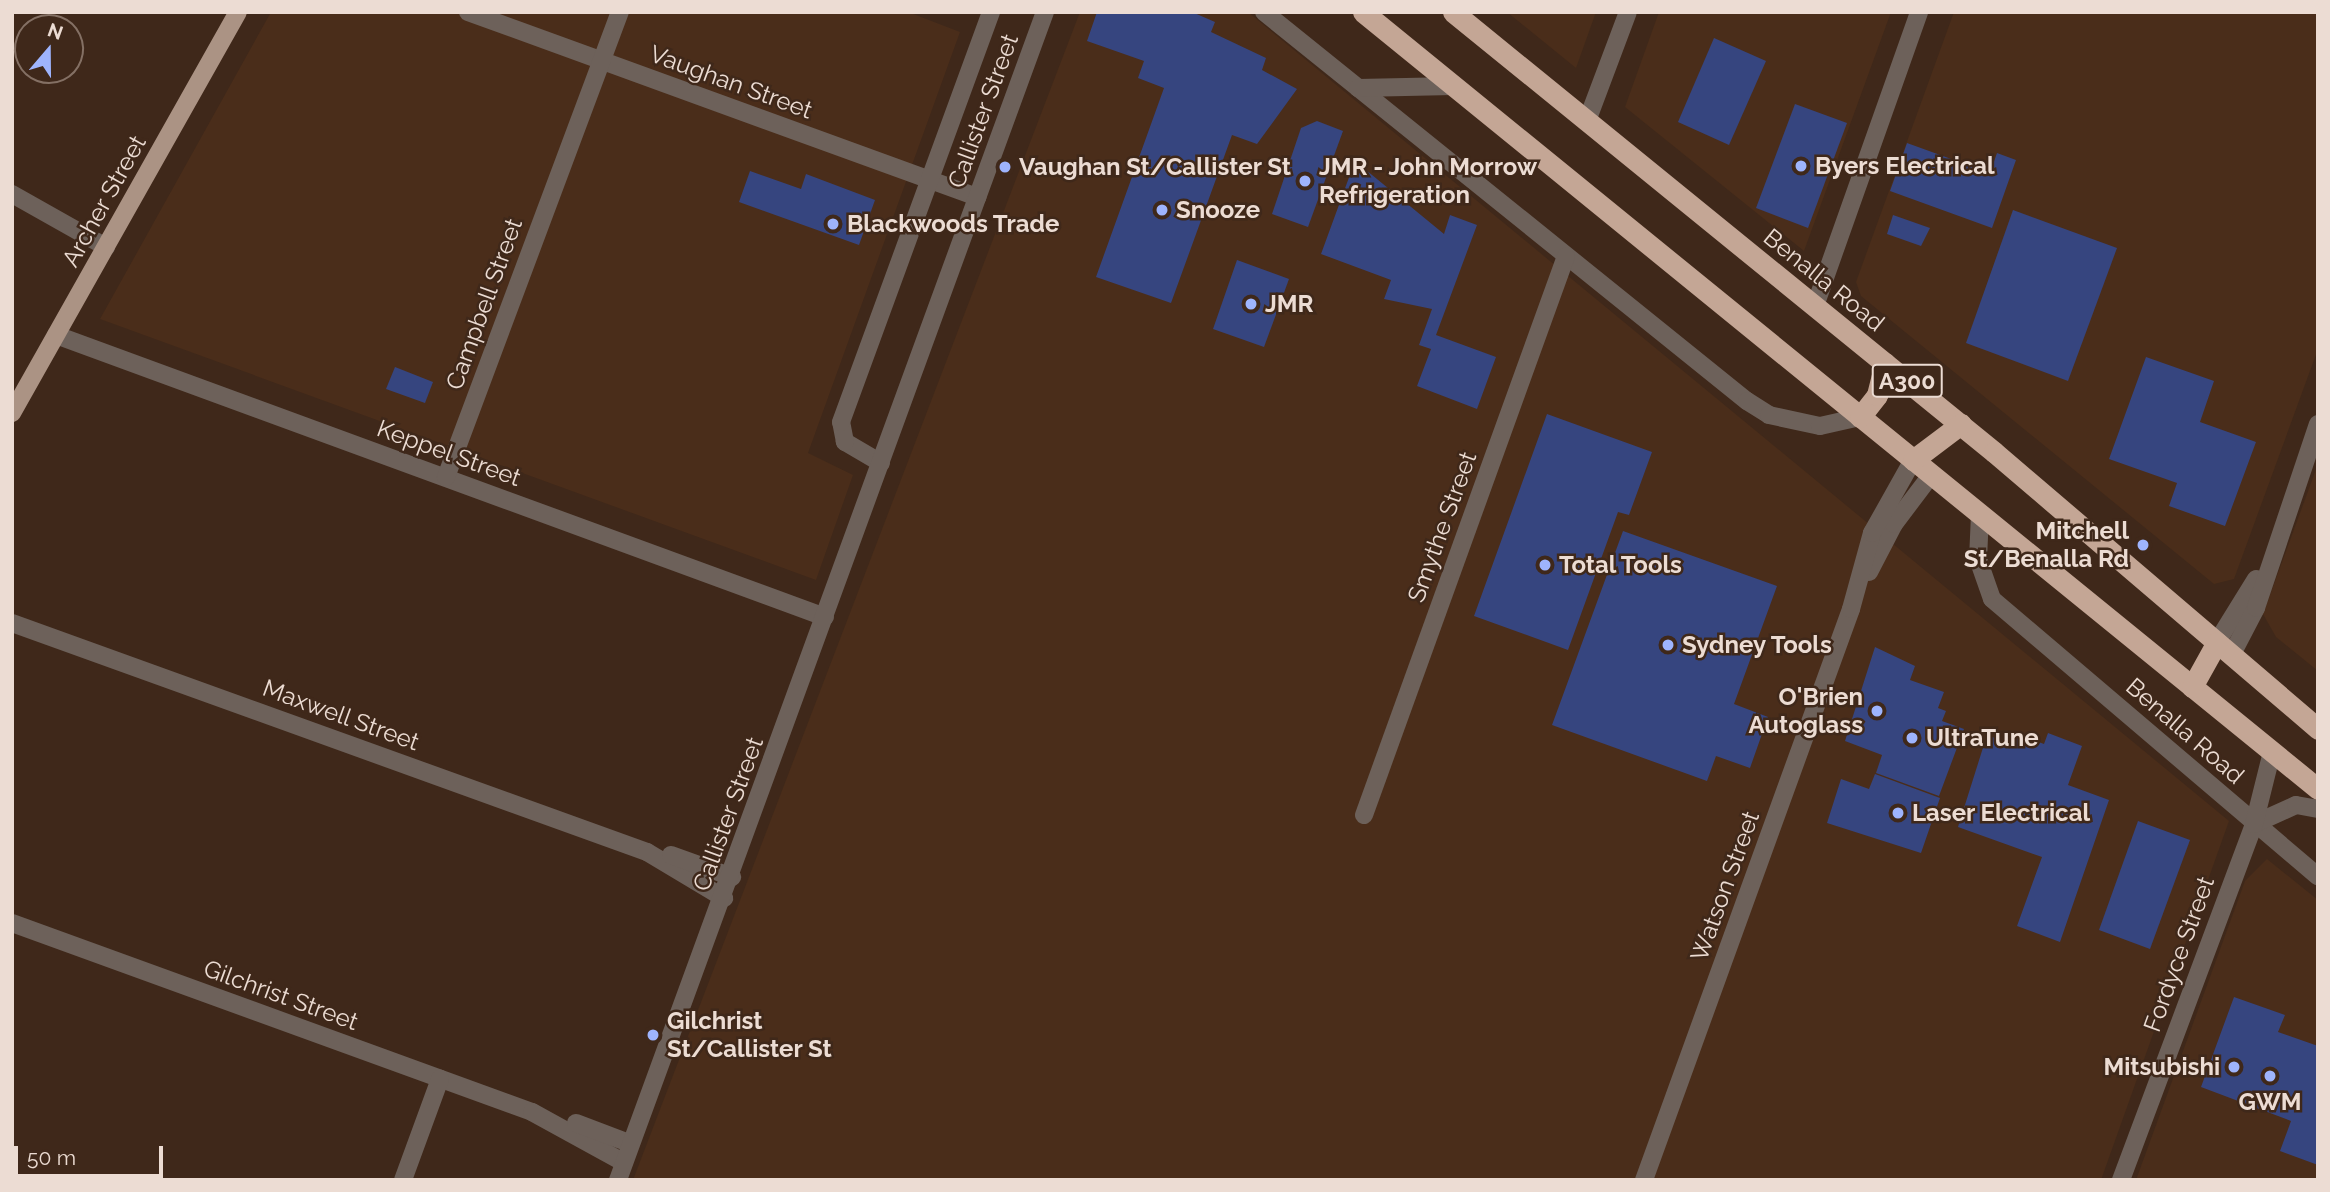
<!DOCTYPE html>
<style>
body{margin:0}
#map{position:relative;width:2330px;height:1192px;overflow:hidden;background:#3f281a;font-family:Raleway,sans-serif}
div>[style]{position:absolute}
.built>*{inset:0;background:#4a2d1a}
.building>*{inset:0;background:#36457f}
.minor>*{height:18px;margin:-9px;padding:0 9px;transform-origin:9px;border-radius:9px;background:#6d615a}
.major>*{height:18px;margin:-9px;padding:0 9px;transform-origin:9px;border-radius:9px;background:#ab9384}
.highway>*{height:21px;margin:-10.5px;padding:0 10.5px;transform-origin:10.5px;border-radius:10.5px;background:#c4a695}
.dots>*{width:19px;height:19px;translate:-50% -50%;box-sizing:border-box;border:4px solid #3f281a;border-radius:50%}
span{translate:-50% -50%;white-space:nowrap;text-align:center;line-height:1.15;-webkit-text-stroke:5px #3f281a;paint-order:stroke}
.shield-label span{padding:2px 5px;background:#3f281a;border:2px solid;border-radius:5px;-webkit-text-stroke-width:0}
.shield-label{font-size:23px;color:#ecdcd3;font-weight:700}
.street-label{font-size:24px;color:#ecdcd3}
.poi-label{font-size:24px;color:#ecdcd3;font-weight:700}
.left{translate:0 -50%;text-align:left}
.right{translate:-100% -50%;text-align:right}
.frame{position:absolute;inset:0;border:14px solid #ecdcd3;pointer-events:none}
.north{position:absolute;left:14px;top:14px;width:70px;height:70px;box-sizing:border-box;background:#3f281a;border:2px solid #847064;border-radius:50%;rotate:20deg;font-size:19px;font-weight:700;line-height:28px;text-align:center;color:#ecdcd3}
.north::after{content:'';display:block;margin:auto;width:24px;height:32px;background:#9eb4fd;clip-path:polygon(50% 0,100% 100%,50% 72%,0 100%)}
.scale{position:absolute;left:14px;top:1146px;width:149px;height:32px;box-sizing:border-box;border:4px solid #ecdcd3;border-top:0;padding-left:9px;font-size:21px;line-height:24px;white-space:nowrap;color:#ecdcd3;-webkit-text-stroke:5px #3f281a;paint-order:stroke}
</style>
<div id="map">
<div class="built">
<i style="clip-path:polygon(271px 12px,908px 12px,960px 32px,808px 453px,853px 475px,816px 580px,100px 319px)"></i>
<i style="clip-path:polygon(1080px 12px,1248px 12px,2229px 821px,2101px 1180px,633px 1180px)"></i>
<i style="clip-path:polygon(1507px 12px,1596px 12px,1576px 68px)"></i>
<i style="clip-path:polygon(1659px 12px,1891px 12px,1804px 251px,1625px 107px)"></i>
<i style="clip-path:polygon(1954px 12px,2318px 12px,2318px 349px,2234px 579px,2214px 584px,1861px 296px,1856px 282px)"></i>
<i style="clip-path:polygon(2318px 464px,2318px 671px,2276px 637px,2263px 614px)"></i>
<i style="clip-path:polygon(2267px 859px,2318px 900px,2318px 1180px,2136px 1180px,2245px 881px)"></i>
</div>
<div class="building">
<i style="clip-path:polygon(1097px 12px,1192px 12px,1215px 22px,1211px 32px,1266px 58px,1262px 70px,1297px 89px,1257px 144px,1232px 135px,1171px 303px,1096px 277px,1164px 88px,1138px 78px,1144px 61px,1087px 41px)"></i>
<i style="clip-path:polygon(1714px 38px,1766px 61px,1729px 145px,1678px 122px)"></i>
<i style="clip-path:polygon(1795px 104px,1847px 123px,1808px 228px,1756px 208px)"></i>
<i style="clip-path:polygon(1317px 121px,1343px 131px,1308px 227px,1272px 214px,1301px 128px)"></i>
<i style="clip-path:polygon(1907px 143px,1990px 173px,1997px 153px,2016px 160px,1992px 228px,1890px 191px)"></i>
<i style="clip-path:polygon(1355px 161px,1444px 234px,1450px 215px,1477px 225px,1436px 335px,1496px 357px,1477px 409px,1417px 386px,1431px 349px,1419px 345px,1432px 309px,1384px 299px,1391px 280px,1321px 254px)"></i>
<i style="clip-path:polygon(750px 171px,801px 189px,806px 174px,875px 200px,859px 245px,739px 202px)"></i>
<i style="clip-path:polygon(2013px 210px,2117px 248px,2068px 381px,1966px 343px)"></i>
<i style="clip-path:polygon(1893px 215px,1930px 228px,1921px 246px,1887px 234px)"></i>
<i style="clip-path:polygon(1237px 260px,1289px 279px,1264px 347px,1213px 329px)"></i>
<i style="clip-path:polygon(2146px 357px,2214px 381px,2200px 422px,2256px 442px,2225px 526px,2169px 506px,2177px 483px,2109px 459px)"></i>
<i style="clip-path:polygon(395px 367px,433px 382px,425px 403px,386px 389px)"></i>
<i style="clip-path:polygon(1547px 414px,1652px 452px,1629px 515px,1618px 512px,1568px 650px,1474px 616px)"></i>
<i style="clip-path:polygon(1623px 531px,1777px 586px,1734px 704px,1768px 717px,1750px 768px,1716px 756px,1707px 781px,1552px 725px)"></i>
<i style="clip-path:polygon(1875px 647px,1915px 666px,1910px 680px,1944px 692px,1938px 708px,1946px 711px,1942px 721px,1964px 729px,1939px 796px,1876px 773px,1882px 755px,1845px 741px)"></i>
<i style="clip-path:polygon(2048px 733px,2082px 746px,2068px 785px,2109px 800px,2060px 942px,2017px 926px,2042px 857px,1958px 827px,1987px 735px,2014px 745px,2018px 734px,2044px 744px)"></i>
<i style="clip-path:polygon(1875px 774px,1940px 798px,1921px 853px,1827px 823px,1841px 779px,1869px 789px)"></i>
<i style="clip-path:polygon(2138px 821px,2190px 840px,2150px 949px,2099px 930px)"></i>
<i style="clip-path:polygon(2234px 997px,2285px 1015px,2278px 1032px,2318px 1046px,2318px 1165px,2280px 1151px,2291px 1121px,2201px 1087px)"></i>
</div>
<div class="minor">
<i style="left:468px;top:12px;width:542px;rotate:19.97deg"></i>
<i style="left:1264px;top:12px;width:620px;rotate:38.85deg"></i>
<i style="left:1747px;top:401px;width:26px;rotate:32deg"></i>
<i style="left:1769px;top:415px;width:52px;rotate:12.2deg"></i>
<i style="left:1820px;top:426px;width:41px;rotate:-12.7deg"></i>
<i style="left:1358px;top:88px;width:95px;rotate:-1.2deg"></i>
<i style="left:1587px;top:121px;width:116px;rotate:-69.4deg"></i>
<i style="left:12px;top:194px;width:108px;rotate:29.4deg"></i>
<i style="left:1815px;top:306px;width:312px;rotate:-70.5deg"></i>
<i style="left:56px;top:335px;width:819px;rotate:20.14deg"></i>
<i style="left:881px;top:463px;width:42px;rotate:-149.7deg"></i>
<i style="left:845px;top:442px;width:20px;rotate:-101deg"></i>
<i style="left:841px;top:422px;width:437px;rotate:-69.9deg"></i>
<i style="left:446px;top:477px;width:496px;rotate:-69.5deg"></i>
<i style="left:1980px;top:514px;width:45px;rotate:92.5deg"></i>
<i style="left:1978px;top:559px;width:42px;rotate:70.7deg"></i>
<i style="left:1992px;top:599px;width:428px;rotate:40.4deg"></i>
<i style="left:1869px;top:572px;width:54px;rotate:-62.5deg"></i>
<i style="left:1894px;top:524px;width:61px;rotate:-52.9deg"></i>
<i style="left:12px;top:623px;width:675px;rotate:19.83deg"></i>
<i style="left:647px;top:852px;width:90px;rotate:30.9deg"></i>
<i style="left:2217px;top:642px;width:74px;rotate:-58.2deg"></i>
<i style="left:2232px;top:654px;width:52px;rotate:-62.4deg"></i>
<i style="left:2256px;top:608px;width:194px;rotate:-71.4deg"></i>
<i style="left:1364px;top:815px;width:594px;rotate:-70.13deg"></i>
<i style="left:2254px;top:824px;width:46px;rotate:-24.3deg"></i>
<i style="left:2296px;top:805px;width:22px;rotate:10deg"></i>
<i style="left:671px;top:855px;width:65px;rotate:19.8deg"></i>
<i style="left:12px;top:923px;width:553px;rotate:19.97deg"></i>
<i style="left:532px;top:1112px;width:104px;rotate:28.8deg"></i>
<i style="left:576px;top:1123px;width:57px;rotate:20.7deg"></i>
<i style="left:403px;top:1180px;width:108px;rotate:-69.9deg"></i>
<i style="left:618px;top:1180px;width:1244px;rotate:-69.92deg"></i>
<i style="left:1644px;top:1180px;width:607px;rotate:-70.07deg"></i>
<i style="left:1851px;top:609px;width:79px;rotate:-74.6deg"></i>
<i style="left:1872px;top:533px;width:84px;rotate:-60.7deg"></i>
<i style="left:2121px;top:1180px;width:380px;rotate:-69.5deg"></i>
<i style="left:2254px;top:824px;width:74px;rotate:-76deg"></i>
</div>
<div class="major">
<i style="left:12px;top:413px;width:460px;rotate:-60.6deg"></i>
</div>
<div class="highway">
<i style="left:1363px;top:12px;width:1231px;rotate:39.13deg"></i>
<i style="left:1453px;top:12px;width:697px;rotate:39.12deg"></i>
<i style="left:1994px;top:452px;width:426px;rotate:40.5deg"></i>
<i style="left:1860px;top:417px;width:28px;rotate:-52deg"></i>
<i style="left:1877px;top:395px;width:33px;rotate:-76deg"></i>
<i style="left:1913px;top:460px;width:60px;rotate:-36.9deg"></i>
<i style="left:2192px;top:687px;width:51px;rotate:-60.9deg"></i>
</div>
<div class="dots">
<i style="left:1801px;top:166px;background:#9eb4fd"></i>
<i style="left:1005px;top:167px;background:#9eb4fd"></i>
<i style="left:1305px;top:181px;background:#9eb4fd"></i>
<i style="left:1162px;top:210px;background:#9eb4fd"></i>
<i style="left:833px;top:224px;background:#9eb4fd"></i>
<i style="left:1251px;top:304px;background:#9eb4fd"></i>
<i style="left:2143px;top:545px;background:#9eb4fd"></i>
<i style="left:1545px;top:565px;background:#9eb4fd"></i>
<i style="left:1668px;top:645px;background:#9eb4fd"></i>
<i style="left:1877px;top:711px;background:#9eb4fd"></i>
<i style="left:1912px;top:738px;background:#9eb4fd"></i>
<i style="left:1898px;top:813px;background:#9eb4fd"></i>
<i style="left:653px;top:1035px;background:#9eb4fd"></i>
<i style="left:2234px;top:1067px;background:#9eb4fd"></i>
<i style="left:2270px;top:1076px;background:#9eb4fd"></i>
</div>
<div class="shield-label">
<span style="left:1907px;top:381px">A300</span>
</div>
<div class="street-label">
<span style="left:731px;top:82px;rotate:20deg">Vaughan Street</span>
<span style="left:983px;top:111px;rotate:-70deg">Callister Street</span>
<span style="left:104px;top:201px;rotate:-61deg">Archer Street</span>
<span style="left:1824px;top:280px;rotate:39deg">Benalla Road</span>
<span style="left:484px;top:304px;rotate:-70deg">Campbell Street</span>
<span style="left:449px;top:453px;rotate:20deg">Keppel Street</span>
<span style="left:1442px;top:527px;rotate:-70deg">Smythe Street</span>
<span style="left:341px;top:715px;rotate:20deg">Maxwell Street</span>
<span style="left:2185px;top:731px;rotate:41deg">Benalla Road</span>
<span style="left:728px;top:814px;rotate:-70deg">Callister Street</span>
<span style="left:1725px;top:886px;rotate:-70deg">Watson Street</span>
<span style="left:2179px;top:954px;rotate:-70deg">Fordyce Street</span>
<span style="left:281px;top:995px;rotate:20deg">Gilchrist Street</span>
</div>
<div class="poi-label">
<span class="left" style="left:1815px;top:166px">Byers Electrical</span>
<span class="left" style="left:1019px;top:167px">Vaughan St/Callister St</span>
<span class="left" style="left:1319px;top:181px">JMR - John Morrow<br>Refrigeration</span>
<span class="left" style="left:1176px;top:210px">Snooze</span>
<span class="left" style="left:847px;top:224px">Blackwoods Trade</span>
<span class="left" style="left:1265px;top:304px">JMR</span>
<span class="right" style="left:2129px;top:545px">Mitchell<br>St/Benalla Rd</span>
<span class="left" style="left:1559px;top:565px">Total Tools</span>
<span class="left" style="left:1682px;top:645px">Sydney Tools</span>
<span class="right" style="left:1863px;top:711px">O'Brien<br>Autoglass</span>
<span class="left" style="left:1926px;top:738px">UltraTune</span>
<span class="left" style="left:1912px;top:813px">Laser Electrical</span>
<span class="left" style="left:667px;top:1035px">Gilchrist<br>St/Callister St</span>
<span class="right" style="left:2220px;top:1067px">Mitsubishi</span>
<span style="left:2270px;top:1102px">GWM</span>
</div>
<div class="frame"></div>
<div class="north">N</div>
<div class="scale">50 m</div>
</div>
